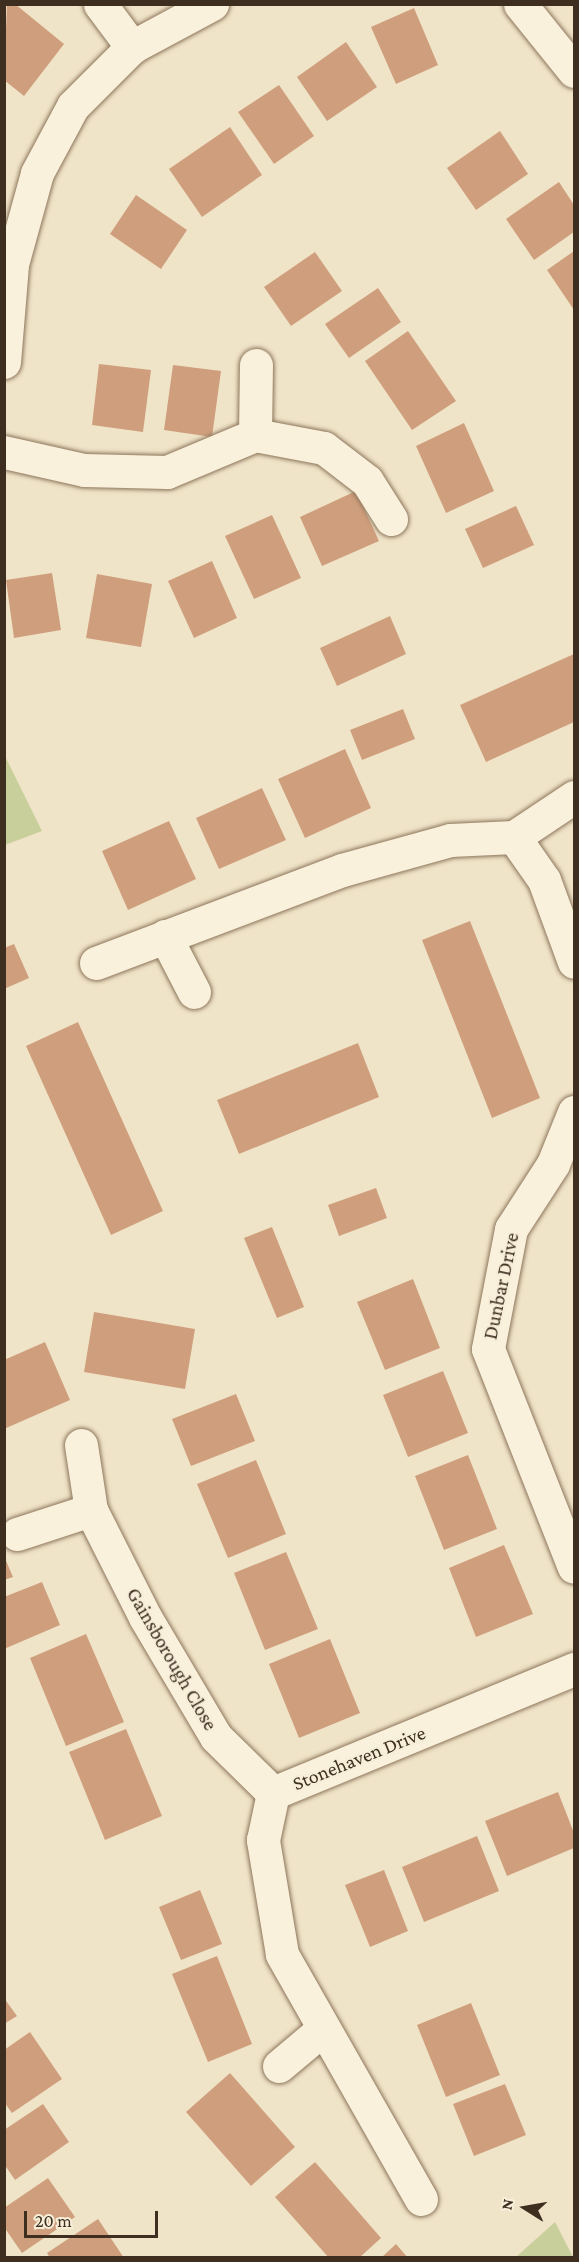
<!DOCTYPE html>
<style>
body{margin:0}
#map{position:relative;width:579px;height:2262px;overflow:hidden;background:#f0e4c8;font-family:"Crimson Pro",serif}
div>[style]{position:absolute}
.green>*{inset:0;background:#c9cf9b}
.building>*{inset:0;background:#cf9f7d}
.roads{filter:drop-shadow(0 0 2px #8d765c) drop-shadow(0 0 2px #8d765c)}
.street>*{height:33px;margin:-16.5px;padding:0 16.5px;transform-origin:16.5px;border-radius:16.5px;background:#faf1dc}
.secondary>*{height:33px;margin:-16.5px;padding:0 16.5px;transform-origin:16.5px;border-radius:16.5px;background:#faf1dc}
span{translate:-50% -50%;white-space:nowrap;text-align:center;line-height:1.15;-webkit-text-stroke:4.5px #f7eed8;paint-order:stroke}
.street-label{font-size:20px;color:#3d2e20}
.frame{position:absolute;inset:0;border:6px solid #3d2e20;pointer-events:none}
.north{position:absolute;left:495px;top:2178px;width:60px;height:60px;-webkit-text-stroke:4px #f7eed8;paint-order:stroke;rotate:281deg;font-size:16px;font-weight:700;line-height:24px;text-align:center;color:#3d2e20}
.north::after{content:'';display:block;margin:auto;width:21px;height:27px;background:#3d2e20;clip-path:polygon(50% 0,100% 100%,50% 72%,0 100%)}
.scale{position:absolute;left:24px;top:2211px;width:134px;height:27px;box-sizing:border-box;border:3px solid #3d2e20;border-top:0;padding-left:8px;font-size:18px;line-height:21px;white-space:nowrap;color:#3d2e20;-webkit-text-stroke:4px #f7eed8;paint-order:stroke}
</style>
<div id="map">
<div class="green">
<i style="clip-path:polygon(4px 754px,42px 831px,5px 845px,4px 845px)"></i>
<i style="clip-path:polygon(555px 2222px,573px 2257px,516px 2257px)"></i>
</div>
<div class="building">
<i style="clip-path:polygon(7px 4px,15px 4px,64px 44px,24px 96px,4px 80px)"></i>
<i style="clip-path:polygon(414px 8px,438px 65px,396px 84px,371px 27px)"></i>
<i style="clip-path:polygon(346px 42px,377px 87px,327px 121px,297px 77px)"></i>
<i style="clip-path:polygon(279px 85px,314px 136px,274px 164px,238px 112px)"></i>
<i style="clip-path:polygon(230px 127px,262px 175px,202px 217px,169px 169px)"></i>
<i style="clip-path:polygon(500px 131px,528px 174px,476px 210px,447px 168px)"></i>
<i style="clip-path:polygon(559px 182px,574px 205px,574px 232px,534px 260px,506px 219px)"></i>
<i style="clip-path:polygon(136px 195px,187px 230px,161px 269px,110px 234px)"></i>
<i style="clip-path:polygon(574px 251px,574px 310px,547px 270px)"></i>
<i style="clip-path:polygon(315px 252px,342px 291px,291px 326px,264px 287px)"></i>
<i style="clip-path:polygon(378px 288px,401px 322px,349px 358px,325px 324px)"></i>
<i style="clip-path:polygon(408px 331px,456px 401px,412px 430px,365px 361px)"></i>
<i style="clip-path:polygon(99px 364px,151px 370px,143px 432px,92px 425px)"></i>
<i style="clip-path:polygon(173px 365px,221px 371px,212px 437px,164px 430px)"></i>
<i style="clip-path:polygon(464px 423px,494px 491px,446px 513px,416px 446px)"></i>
<i style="clip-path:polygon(356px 491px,379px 541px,322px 566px,300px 517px)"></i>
<i style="clip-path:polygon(516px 506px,534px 545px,483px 568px,465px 529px)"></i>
<i style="clip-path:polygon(272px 515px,301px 578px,254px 599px,225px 536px)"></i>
<i style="clip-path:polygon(212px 561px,237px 618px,194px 638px,168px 581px)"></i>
<i style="clip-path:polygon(52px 573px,61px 630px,14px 638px,6px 580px)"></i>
<i style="clip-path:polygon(97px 574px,152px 584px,141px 647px,86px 638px)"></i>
<i style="clip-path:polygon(390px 616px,406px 654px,337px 686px,320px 648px)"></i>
<i style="clip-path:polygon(574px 654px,574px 722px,486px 762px,460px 705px)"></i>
<i style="clip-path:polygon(403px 709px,415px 739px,362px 760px,350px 730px)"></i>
<i style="clip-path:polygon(345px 749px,371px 808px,305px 838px,278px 779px)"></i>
<i style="clip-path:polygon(262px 788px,286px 840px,219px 869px,196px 818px)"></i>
<i style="clip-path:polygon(169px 821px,196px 879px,128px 910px,102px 851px)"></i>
<i style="clip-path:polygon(470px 921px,540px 1098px,492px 1118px,422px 940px)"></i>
<i style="clip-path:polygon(14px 944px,29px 978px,4px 989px,4px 948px)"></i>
<i style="clip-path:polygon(78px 1022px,163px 1211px,111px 1235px,26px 1046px)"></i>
<i style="clip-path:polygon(358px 1043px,379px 1097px,239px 1154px,217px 1100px)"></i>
<i style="clip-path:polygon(376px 1188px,387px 1218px,339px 1236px,328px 1205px)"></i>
<i style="clip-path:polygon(272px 1227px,304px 1307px,277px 1318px,244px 1238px)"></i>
<i style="clip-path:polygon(413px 1279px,440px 1348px,385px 1370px,357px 1302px)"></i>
<i style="clip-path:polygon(94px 1312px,195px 1329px,185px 1389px,84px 1372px)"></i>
<i style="clip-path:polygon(45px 1342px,70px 1400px,4px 1429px,4px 1360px)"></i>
<i style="clip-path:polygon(443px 1371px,468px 1433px,408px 1457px,383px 1395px)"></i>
<i style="clip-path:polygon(236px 1394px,255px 1441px,191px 1466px,172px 1419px)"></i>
<i style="clip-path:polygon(468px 1455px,497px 1529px,444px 1550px,415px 1476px)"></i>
<i style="clip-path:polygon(256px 1460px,286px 1534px,228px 1558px,197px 1484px)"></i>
<i style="clip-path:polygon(504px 1545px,533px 1614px,476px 1637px,449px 1568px)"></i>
<i style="clip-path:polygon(286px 1552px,318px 1629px,265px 1650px,234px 1573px)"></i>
<i style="clip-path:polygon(4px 1556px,13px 1577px,4px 1580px)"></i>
<i style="clip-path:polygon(42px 1582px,60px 1625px,4px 1649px,4px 1597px)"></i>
<i style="clip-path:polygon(86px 1634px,124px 1722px,66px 1746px,30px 1658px)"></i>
<i style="clip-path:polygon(330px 1639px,360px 1713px,299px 1738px,269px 1664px)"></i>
<i style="clip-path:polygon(126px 1729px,162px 1816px,105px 1840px,69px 1752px)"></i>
<i style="clip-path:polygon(558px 1792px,574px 1833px,574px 1848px,507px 1876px,485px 1821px)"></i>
<i style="clip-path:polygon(477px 1836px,499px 1891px,424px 1922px,402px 1867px)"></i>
<i style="clip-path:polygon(384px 1870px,408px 1931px,370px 1947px,345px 1885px)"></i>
<i style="clip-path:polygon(200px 1890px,222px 1944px,181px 1960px,159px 1907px)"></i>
<i style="clip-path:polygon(217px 1956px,252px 2044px,208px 2062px,172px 1974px)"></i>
<i style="clip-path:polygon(4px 1998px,17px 2016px,4px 2024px)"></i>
<i style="clip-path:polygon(471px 2003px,500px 2075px,446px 2097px,417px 2025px)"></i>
<i style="clip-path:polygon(30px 2032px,62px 2079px,12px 2113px,4px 2102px,4px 2050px)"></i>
<i style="clip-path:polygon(230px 2073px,295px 2147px,251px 2186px,186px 2112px)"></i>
<i style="clip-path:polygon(505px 2084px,526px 2135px,474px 2156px,453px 2104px)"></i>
<i style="clip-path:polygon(43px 2104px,69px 2142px,15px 2180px,4px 2164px,4px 2130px)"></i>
<i style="clip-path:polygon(315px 2162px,381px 2238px,359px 2258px,329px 2258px,275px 2197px)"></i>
<i style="clip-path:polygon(48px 2178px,75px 2217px,22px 2253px,4px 2227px,4px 2208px)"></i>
<i style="clip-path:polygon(98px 2219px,124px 2258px,50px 2258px,47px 2253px)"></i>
<i style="clip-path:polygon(396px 2244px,408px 2258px,381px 2258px)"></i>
</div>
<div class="roads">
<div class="street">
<i style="left:100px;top:4px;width:54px;rotate:53.3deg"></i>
<i style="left:4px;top:362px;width:98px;rotate:-85.3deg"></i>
<i style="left:12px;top:264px;width:94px;rotate:-74.6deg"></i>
<i style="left:37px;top:173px;width:76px;rotate:-61.8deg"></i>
<i style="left:73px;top:106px;width:83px;rotate:-45deg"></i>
<i style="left:132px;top:47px;width:91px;rotate:-28.3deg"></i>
<i style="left:255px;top:435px;width:70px;rotate:10.7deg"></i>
<i style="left:324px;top:448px;width:54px;rotate:37.5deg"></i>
<i style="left:367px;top:481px;width:45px;rotate:57.7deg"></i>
<i style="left:4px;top:452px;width:82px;rotate:12.7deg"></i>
<i style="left:84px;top:470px;width:83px;rotate:1.4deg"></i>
<i style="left:167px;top:472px;width:95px;rotate:-22.8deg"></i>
<i style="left:255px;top:435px;width:70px;rotate:-89.2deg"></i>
<i style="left:514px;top:837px;width:72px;rotate:-33.7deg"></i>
<i style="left:165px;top:936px;width:63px;rotate:62.6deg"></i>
<i style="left:96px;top:963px;width:263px;rotate:-20.7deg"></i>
<i style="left:342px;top:870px;width:112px;rotate:-15.5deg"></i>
<i style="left:450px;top:840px;width:64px;rotate:-2.7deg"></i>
<i style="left:514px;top:837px;width:52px;rotate:55.1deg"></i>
<i style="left:544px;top:880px;width:87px;rotate:69.9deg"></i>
<i style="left:574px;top:1112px;width:56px;rotate:112deg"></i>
<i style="left:553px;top:1164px;width:77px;rotate:122.9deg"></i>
<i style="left:511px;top:1229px;width:122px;rotate:100.9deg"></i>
<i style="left:488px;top:1349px;width:234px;rotate:68.5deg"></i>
<i style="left:81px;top:1445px;width:66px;rotate:81.3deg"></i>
<i style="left:91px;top:1510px;width:120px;rotate:63.2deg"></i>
<i style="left:145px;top:1617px;width:139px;rotate:59.4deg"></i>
<i style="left:216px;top:1737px;width:80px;rotate:44.5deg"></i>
<i style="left:17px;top:1534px;width:78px;rotate:-18deg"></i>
<i style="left:279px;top:2066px;width:57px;rotate:-40.1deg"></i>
<i style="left:421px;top:2199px;width:282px;rotate:-119.6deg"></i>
<i style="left:282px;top:1954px;width:116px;rotate:-99.5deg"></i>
<i style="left:263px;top:1840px;width:48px;rotate:-78deg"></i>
<i style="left:273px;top:1793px;width:326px;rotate:-22.4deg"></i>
</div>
<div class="secondary">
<i style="left:520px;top:4px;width:86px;rotate:51.1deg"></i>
</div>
</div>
<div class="street-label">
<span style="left:501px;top:1286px;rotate:-78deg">Dunbar Drive</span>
<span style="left:172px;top:1659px;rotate:60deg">Gainsborough Close</span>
<span style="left:359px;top:1758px;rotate:-22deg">Stonehaven Drive</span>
</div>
<div class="frame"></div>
<div class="north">N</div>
<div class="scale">20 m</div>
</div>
